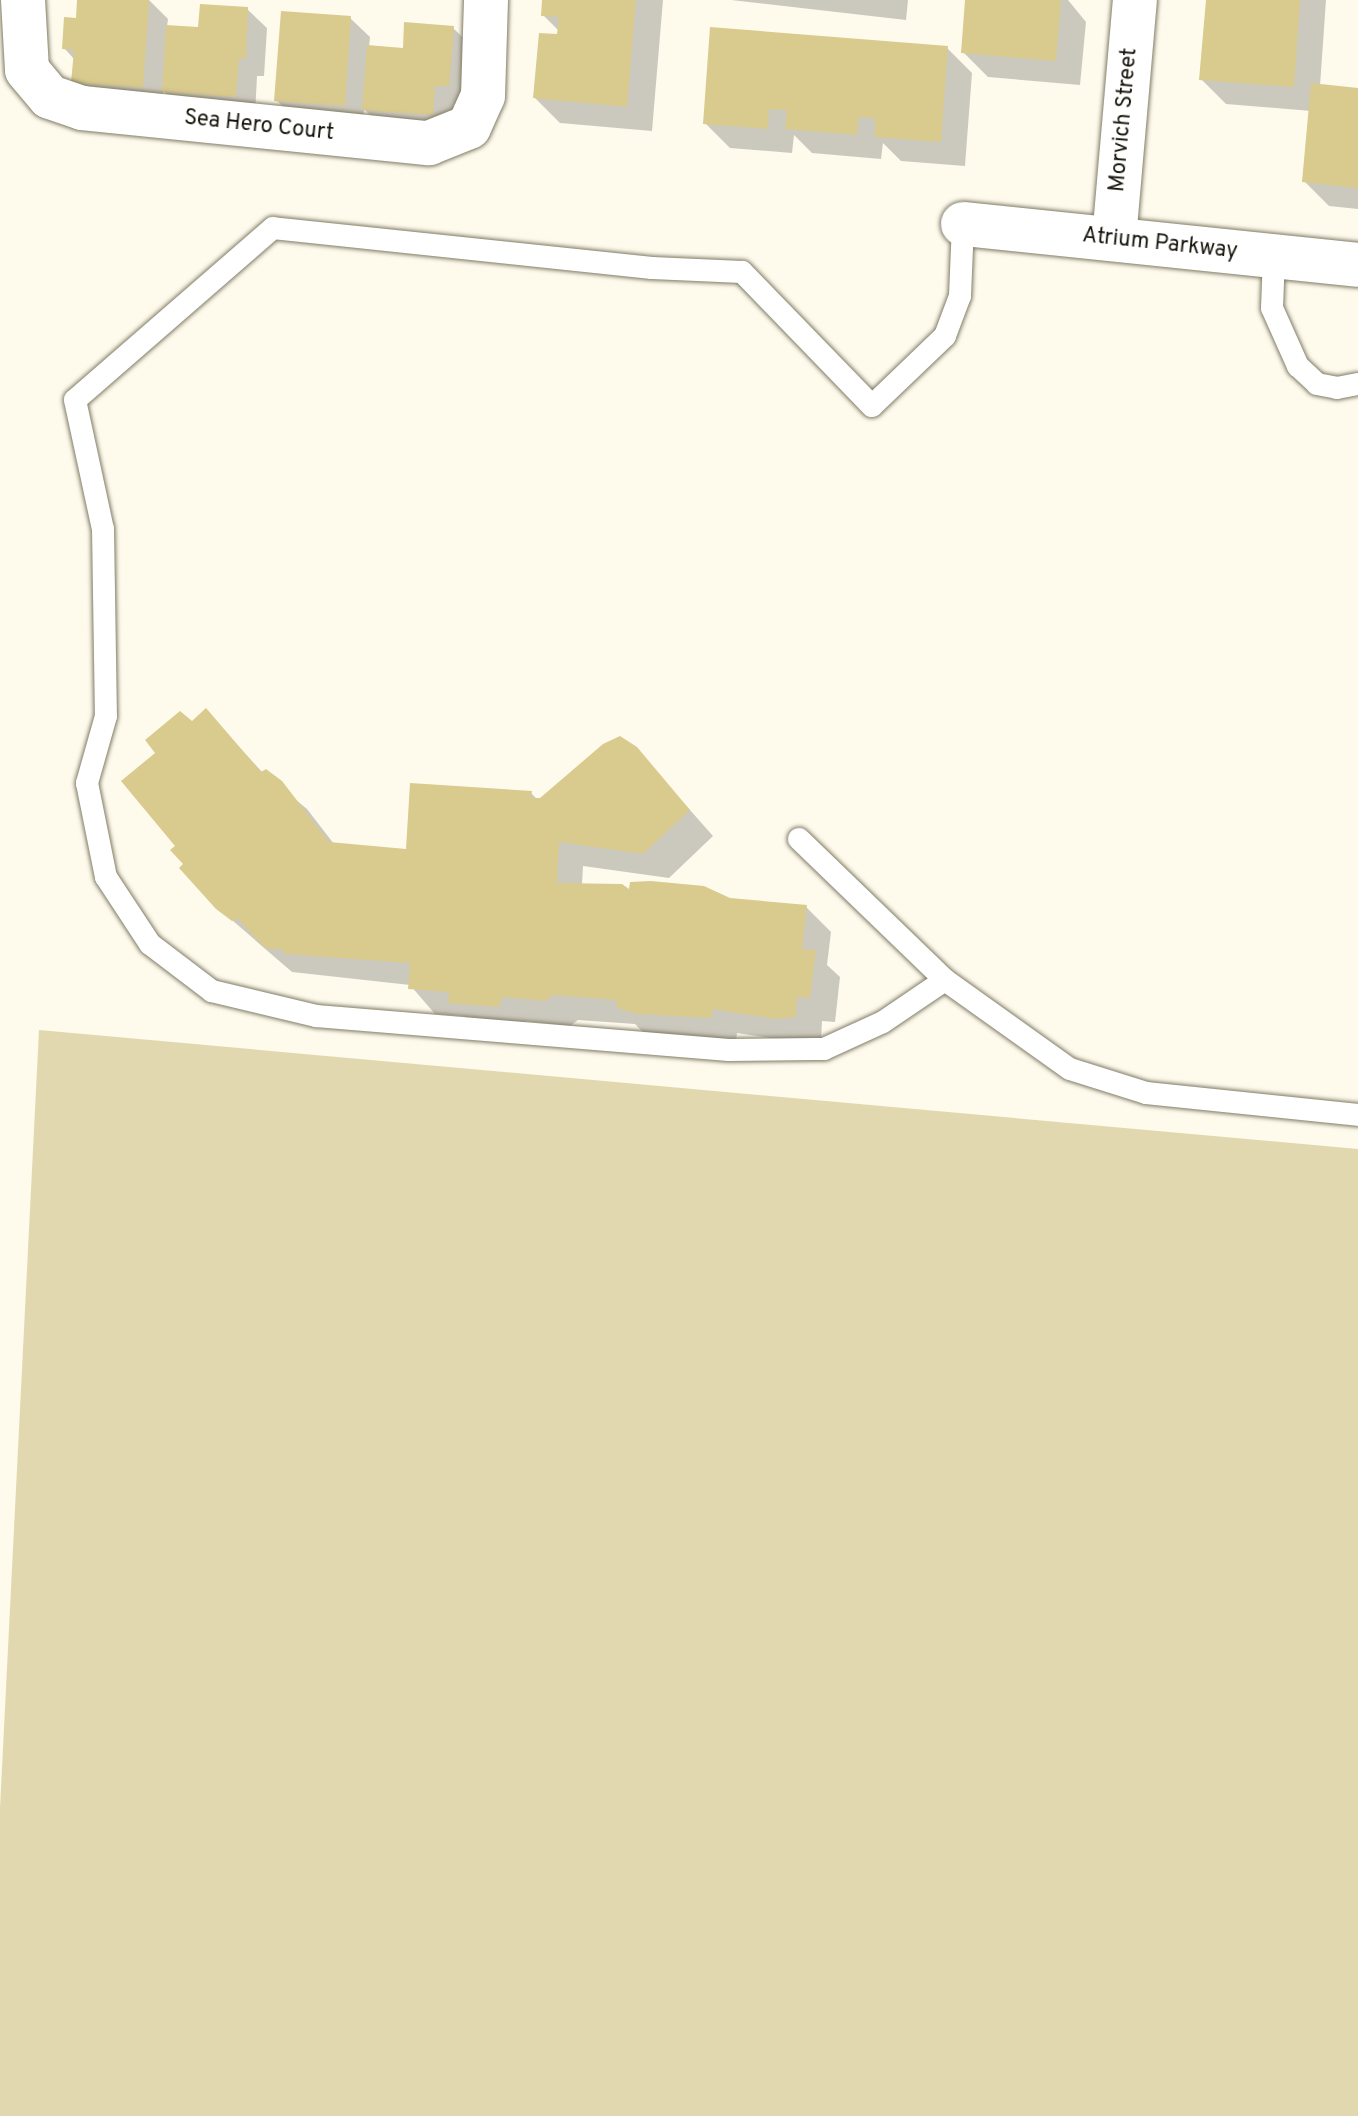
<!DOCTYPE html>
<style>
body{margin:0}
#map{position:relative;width:1358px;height:2116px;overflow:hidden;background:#fefbed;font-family:Overpass,sans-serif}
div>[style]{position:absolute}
.green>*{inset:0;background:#e2d8af}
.shadow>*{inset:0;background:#0003}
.building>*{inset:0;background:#d9ca8e}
.roads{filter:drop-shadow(0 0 2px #817c66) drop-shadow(0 0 2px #817c66)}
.lane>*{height:22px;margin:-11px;padding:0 11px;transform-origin:11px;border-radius:11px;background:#fff}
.street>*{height:44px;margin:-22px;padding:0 22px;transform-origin:22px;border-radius:22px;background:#fff}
span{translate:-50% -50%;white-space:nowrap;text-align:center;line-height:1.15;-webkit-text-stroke:6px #fff;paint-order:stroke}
.street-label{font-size:22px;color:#16140b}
</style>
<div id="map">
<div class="green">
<i style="clip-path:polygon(39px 1030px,1358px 1149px,1358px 2116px,0 2116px,0 1808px)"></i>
</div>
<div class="shadow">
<i style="clip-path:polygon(79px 0,149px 0,168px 19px,167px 27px,200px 29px,247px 9px,267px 28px,264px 76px,257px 76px,255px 115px,183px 111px,163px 90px,162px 106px,92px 101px,73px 82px,75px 60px,64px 48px,78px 20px)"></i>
<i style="clip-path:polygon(544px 0,663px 0,652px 131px,560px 123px,535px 98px,560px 32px,543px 15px)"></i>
<i style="clip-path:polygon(731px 0,908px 0,906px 20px)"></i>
<i style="clip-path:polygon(967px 0,1087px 0,1068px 0,1086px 22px,1080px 85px,988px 77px,963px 52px)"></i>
<i style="clip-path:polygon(1207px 0,1326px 0,1320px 86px,1358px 90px,1358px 209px,1329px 206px,1304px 181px,1311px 111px,1226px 104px,1201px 79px)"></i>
<i style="clip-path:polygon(350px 18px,370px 37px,369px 47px,404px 50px,453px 28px,473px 47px,468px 104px,454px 104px,452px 133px,383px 128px,364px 109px,363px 124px,296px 119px,276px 100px)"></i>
<i style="clip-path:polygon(947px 48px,972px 73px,965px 166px,901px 161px,883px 143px,881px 159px,812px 153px,794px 135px,792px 153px,730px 148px,705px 123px)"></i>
<i style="clip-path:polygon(206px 711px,263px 773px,307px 809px,334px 844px,408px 851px,531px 793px,538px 800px,636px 749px,713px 836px,669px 878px,583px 866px,582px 885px,806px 907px,831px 932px,827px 965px,840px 977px,835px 1022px,822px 1021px,821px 1041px,803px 1043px,737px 1033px,736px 1042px,644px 1033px,635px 1024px,578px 1020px,570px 1026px,526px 1021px,524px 1031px,475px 1027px,464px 1016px,435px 1014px,410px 985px,292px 972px,218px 908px,178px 846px,192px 723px)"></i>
</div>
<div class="building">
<i style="clip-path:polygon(77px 0,149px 0,143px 88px,71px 83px,74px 50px,62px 49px,64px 17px,76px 18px)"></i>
<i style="clip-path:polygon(542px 0,636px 0,627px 107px,533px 98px,539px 33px,557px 34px,559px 17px,541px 16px)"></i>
<i style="clip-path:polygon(965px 0,1061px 0,1056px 61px,961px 53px)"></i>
<i style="clip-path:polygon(1206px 0,1300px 0,1294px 87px,1199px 80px)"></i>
<i style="clip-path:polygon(200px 4px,248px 7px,246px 58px,239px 58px,236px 97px,162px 92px,166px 25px,198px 27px)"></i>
<i style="clip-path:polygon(281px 11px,351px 16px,345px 106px,274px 101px)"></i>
<i style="clip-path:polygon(404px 22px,454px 26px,449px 86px,435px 86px,433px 115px,362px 110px,367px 45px,403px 48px)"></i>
<i style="clip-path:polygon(710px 27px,948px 46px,941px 142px,874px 137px,875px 118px,859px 117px,857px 135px,785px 129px,787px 110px,769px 109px,768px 129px,703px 124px)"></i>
<i style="clip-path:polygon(1311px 83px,1358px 88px,1358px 188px,1302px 182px)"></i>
<i style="clip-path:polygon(206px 708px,261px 772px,266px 769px,282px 781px,329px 842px,406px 849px,410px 783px,532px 791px,531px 798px,540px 798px,603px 744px,620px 736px,637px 747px,690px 810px,643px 854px,559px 842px,557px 883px,622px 884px,629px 889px,630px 882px,651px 881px,704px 886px,730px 898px,807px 905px,802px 949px,816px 950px,810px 998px,797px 997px,796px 1017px,776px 1019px,712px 1009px,712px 1018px,636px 1014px,617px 1008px,617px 1000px,553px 995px,545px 1001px,502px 997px,499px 1007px,448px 1003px,449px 992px,408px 989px,410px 963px,284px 954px,284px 950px,265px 948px,237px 918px,232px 921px,216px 909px,179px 868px,183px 864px,170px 850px,175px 846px,121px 781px,155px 753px,145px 740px,180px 711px,192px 721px)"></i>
</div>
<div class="roads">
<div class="lane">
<i style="left:963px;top:224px;width:72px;rotate:92.4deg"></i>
<i style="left:960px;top:296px;width:43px;rotate:110.6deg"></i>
<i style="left:945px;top:336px;width:101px;rotate:136.2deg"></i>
<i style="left:872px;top:406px;width:187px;rotate:-134.1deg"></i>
<i style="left:742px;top:272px;width:90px;rotate:-177.5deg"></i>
<i style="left:652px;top:268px;width:381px;rotate:-174deg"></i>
<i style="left:273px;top:228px;width:262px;rotate:139deg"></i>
<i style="left:75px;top:400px;width:132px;rotate:77.8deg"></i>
<i style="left:103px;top:529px;width:187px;rotate:89.1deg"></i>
<i style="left:106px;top:716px;width:70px;rotate:105.8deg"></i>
<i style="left:87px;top:783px;width:96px;rotate:78.6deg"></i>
<i style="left:106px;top:877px;width:80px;rotate:56.7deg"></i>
<i style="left:150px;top:944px;width:78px;rotate:37.2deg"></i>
<i style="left:212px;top:991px;width:107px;rotate:13.5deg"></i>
<i style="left:316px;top:1016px;width:414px;rotate:4.7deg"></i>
<i style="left:729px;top:1050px;width:95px;rotate:-0.6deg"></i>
<i style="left:824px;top:1049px;width:65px;rotate:-24.6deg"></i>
<i style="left:883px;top:1022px;width:75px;rotate:-34.1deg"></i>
<i style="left:945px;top:980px;width:153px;rotate:35.5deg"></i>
<i style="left:1070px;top:1069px;width:80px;rotate:17.5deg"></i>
<i style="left:1146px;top:1093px;width:213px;rotate:5.9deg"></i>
<i style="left:1274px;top:256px;width:52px;rotate:92.2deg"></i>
<i style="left:1272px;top:308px;width:64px;rotate:65.9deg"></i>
<i style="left:1298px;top:366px;width:26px;rotate:43deg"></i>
<i style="left:1317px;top:384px;width:20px;rotate:11deg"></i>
<i style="left:1337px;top:388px;width:21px;rotate:-11deg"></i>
<i style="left:799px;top:839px;width:203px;rotate:44deg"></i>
</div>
<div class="street">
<i style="left:23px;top:0;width:70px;rotate:86.7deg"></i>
<i style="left:27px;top:70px;width:35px;rotate:50deg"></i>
<i style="left:50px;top:97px;width:34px;rotate:19deg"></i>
<i style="left:82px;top:108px;width:349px;rotate:5.8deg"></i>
<i style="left:429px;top:143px;width:43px;rotate:-21.8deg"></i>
<i style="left:469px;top:127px;width:34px;rotate:-66deg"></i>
<i style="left:483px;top:96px;width:96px;rotate:-88.2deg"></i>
<i style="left:963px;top:224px;width:397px;rotate:5.9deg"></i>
<i style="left:1114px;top:239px;width:240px;rotate:-85deg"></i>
</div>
</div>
<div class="street-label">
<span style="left:1124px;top:120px;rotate:-85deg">Morvich Street</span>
<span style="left:259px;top:126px;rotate:6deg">Sea Hero Court</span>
<span style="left:1160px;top:244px;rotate:6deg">Atrium Parkway</span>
</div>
</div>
